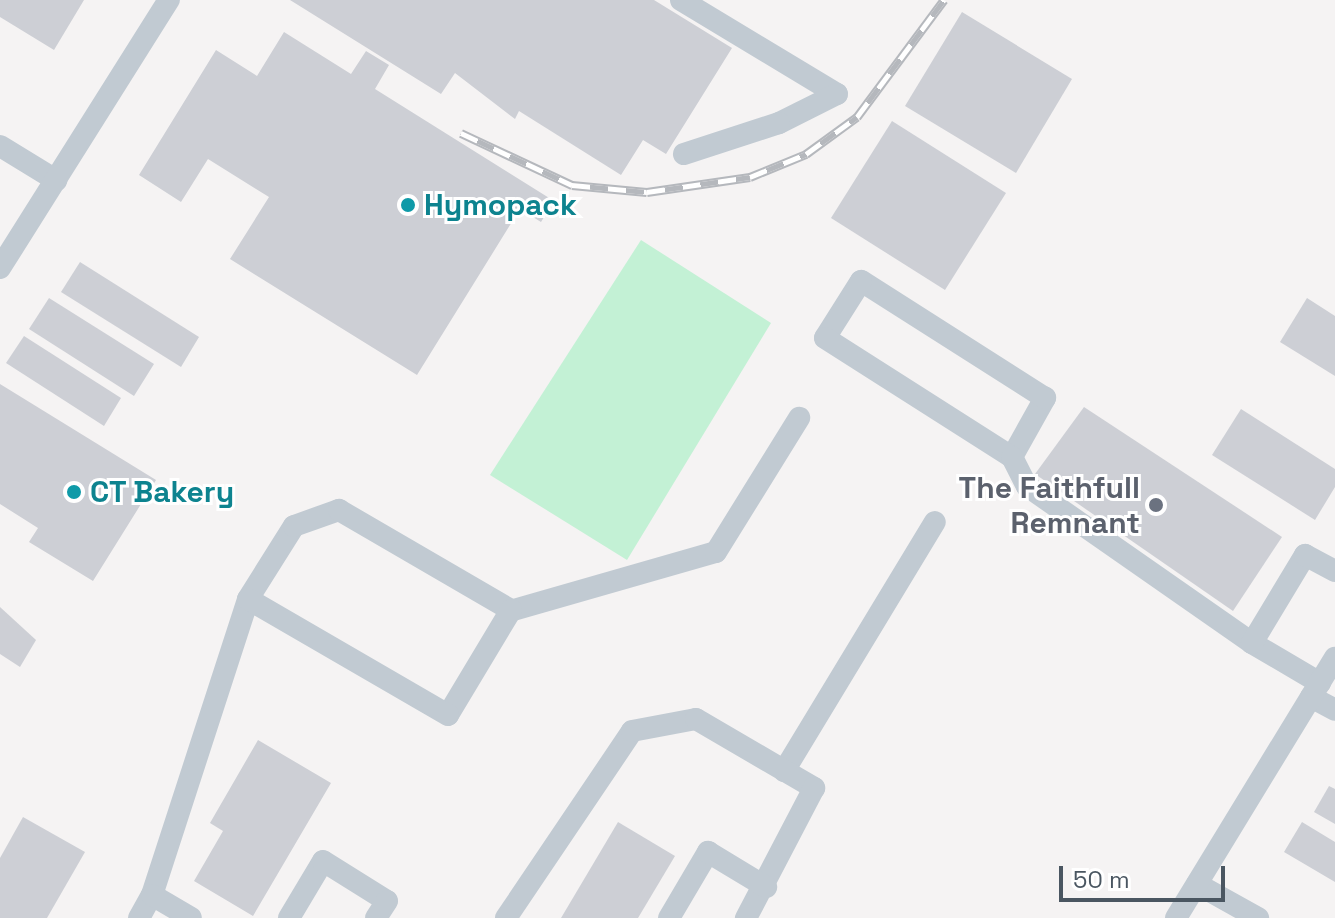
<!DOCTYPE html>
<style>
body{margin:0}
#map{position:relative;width:1335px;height:918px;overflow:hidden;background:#f5f3f3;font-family:"Space Grotesk",sans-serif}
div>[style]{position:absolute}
.green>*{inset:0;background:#c3f1d5}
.building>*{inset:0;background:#cdcfd5}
.minor>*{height:22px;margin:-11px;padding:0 11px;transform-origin:11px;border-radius:11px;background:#c1cad2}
.rail>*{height:9px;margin-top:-4.5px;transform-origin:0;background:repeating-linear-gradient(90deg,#fff 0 18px,#b5b8bd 0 36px);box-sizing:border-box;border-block:2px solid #b5b8bd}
.dots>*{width:22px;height:22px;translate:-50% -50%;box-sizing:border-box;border:4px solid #fff;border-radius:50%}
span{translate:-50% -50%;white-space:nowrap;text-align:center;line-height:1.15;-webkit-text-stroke:6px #fff;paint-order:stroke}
.culture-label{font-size:30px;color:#0d838f;font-weight:700}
.left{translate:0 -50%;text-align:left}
.worship-label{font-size:30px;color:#5b616d;font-weight:700}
.right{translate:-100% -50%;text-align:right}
.scale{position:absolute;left:1059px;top:866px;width:166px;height:36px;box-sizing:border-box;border:4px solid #4a5661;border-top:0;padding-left:10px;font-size:24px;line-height:28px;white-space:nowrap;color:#4a5661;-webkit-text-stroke:6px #fff;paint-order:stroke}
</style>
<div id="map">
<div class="green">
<i style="clip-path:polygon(641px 240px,771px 323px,627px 560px,490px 475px)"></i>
</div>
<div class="building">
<i style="clip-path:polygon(0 0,84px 0,54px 50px,0 17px)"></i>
<i style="clip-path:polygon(290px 0,654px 0,732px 48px,666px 154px,643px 140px,621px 175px,519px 111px,515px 119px,455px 73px,441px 94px)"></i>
<i style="clip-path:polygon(962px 12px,1072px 79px,1016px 173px,905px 106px)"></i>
<i style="clip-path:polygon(284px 32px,351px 74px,366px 51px,389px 65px,375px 89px,554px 201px,541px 222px,520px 209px,417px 375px,230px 259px,269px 197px,208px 159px,181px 202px,139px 175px,216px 50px,257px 76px)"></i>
<i style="clip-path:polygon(892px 121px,1006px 193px,945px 290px,831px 218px)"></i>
<i style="clip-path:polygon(80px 262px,199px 337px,181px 367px,61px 292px)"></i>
<i style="clip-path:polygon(49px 298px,154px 364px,134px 396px,29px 329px)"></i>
<i style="clip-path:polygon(1307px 298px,1335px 316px,1335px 376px,1280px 342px)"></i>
<i style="clip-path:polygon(24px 336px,121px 398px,104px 426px,6px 363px)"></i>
<i style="clip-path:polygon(0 384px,156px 480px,93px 581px,29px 542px,38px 528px,0 504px)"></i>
<i style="clip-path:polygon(1084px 407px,1282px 537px,1233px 611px,1035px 474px)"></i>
<i style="clip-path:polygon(1241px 409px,1335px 469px,1335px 487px,1315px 520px,1212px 455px)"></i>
<i style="clip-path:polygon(0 607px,36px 640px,20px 667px,0 654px)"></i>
<i style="clip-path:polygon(258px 740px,331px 783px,253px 916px,194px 881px,223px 831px,210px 823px)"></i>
<i style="clip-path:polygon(1329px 786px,1335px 789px,1335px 824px,1314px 812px)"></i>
<i style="clip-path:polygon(23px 817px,85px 852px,47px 918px,0 918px,0 858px)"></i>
<i style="clip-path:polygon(618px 822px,675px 856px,638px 918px,561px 918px)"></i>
<i style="clip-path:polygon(1302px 822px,1335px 842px,1335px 882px,1284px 852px)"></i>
</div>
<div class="minor">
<i style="left:681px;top:0;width:182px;rotate:31.1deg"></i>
<i style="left:837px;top:94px;width:65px;rotate:153.4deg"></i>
<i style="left:779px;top:123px;width:100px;rotate:161.9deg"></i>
<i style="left:0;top:146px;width:66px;rotate:31.3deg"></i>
<i style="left:0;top:268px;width:317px;rotate:-57.8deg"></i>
<i style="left:1012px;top:457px;width:68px;rotate:-60.8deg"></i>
<i style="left:1045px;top:398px;width:218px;rotate:-147.5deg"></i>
<i style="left:861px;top:281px;width:67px;rotate:122.3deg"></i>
<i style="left:825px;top:338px;width:222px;rotate:32.5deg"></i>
<i style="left:1012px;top:457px;width:33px;rotate:63deg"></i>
<i style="left:1027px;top:486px;width:274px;rotate:34.9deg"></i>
<i style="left:510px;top:611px;width:214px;rotate:-16deg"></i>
<i style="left:716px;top:552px;width:158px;rotate:-58.2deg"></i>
<i style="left:1320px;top:683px;width:79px;rotate:-149.5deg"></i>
<i style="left:1252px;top:643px;width:103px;rotate:-58.9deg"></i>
<i style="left:1305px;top:555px;width:34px;rotate:28deg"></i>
<i style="left:1311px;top:697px;width:27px;rotate:28deg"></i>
<i style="left:784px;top:771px;width:291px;rotate:-58.8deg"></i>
<i style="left:1197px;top:884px;width:70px;rotate:29.1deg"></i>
<i style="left:152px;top:895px;width:311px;rotate:-72deg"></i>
<i style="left:248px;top:599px;width:86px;rotate:-57.8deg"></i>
<i style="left:294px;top:526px;width:48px;rotate:-19.6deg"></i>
<i style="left:339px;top:510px;width:199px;rotate:30.2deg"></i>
<i style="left:511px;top:610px;width:122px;rotate:121deg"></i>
<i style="left:448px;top:715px;width:231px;rotate:-149.9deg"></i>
<i style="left:139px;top:918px;width:26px;rotate:-61deg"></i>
<i style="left:152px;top:895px;width:45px;rotate:30.5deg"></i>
<i style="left:289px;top:918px;width:66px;rotate:-59.2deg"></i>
<i style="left:323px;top:861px;width:75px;rotate:32deg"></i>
<i style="left:387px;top:901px;width:20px;rotate:123deg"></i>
<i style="left:506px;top:918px;width:225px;rotate:-56deg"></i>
<i style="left:632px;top:731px;width:65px;rotate:-10.6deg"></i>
<i style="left:696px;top:719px;width:137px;rotate:30.3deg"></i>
<i style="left:814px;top:788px;width:147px;rotate:117.6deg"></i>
<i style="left:669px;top:918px;width:77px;rotate:-59.4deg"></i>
<i style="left:708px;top:852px;width:68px;rotate:31.1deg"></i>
<i style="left:1176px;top:918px;width:305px;rotate:-58.6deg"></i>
</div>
<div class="rail">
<i style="left:461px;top:133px;width:123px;rotate:25.1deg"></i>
<i style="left:572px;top:185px;width:75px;rotate:5.3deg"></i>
<i style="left:647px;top:192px;width:104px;rotate:-8.3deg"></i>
<i style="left:750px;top:177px;width:61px;rotate:-22.3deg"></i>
<i style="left:806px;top:154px;width:63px;rotate:-36deg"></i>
<i style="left:857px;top:117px;width:146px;rotate:-53.4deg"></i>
</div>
<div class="dots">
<i style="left:408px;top:205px;background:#0f9aa8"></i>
<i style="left:74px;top:492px;background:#0f9aa8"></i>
<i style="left:1156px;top:505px;background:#6b7280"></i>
</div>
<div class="culture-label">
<span class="left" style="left:424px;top:205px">Hymopack</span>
<span class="left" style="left:90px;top:492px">CT Bakery</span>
</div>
<div class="worship-label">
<span class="right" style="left:1140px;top:505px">The Faithfull<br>Remnant</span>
</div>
<div class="scale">50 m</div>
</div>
